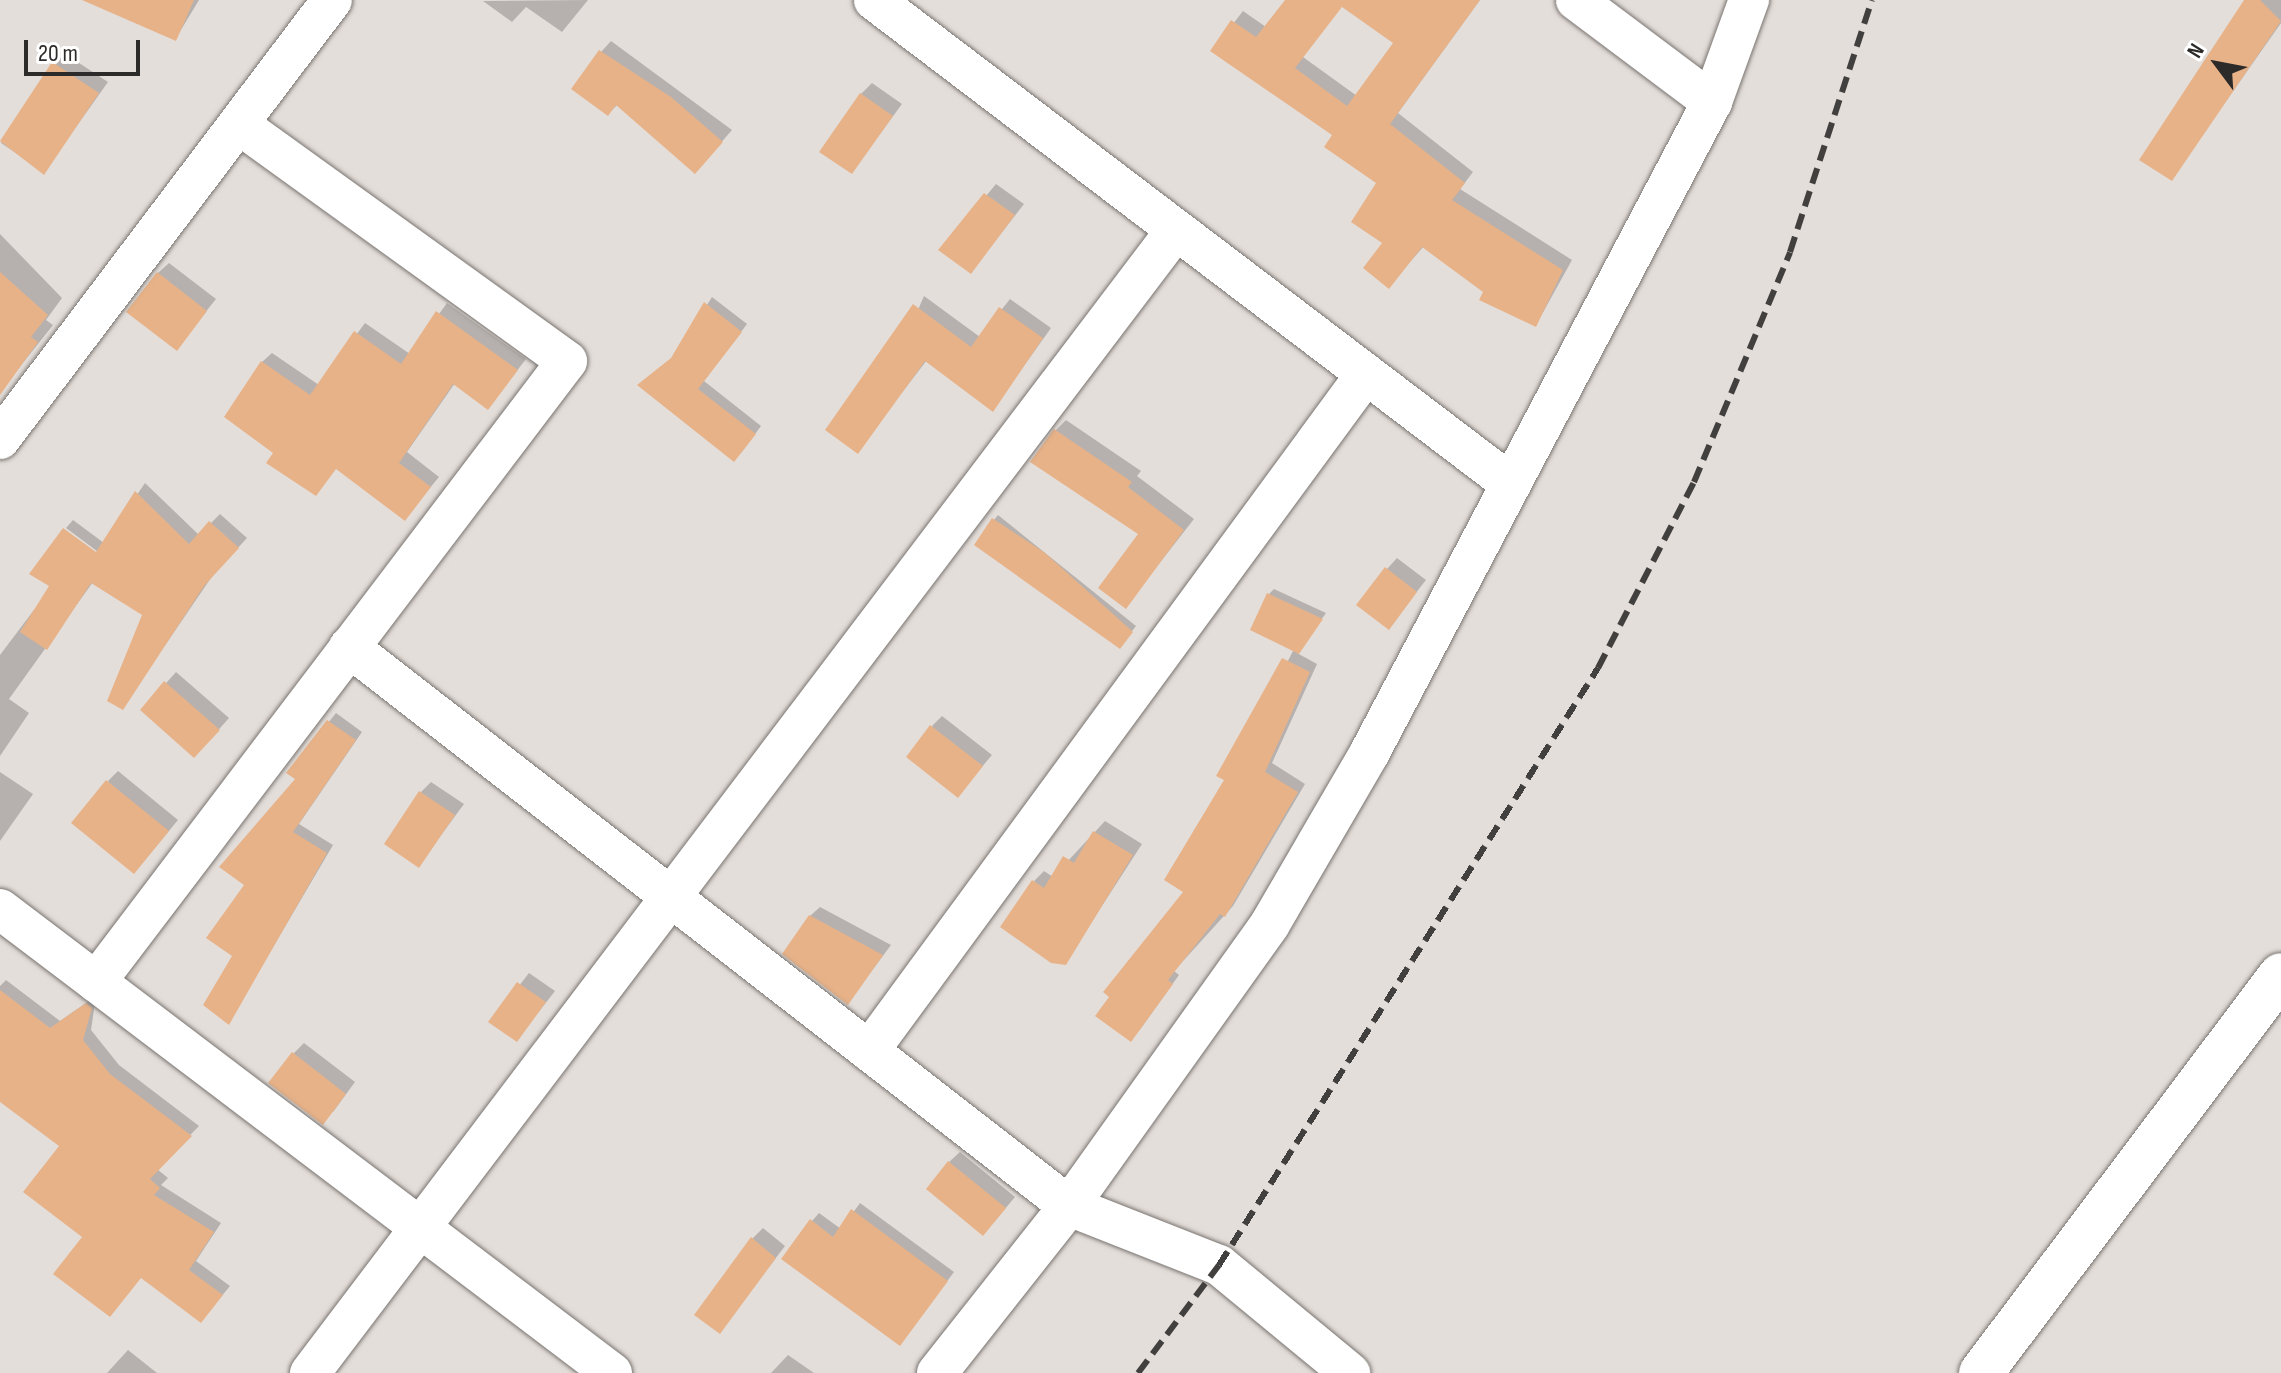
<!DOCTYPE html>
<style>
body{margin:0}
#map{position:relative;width:2281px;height:1373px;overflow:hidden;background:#e4deda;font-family:"Sofia Sans Condensed",sans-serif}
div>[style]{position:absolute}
.shadow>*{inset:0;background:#0003}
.building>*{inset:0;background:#e7b288}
.roads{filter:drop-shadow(0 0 2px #797470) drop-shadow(0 0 2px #797470)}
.minor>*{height:40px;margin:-20px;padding:0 20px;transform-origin:20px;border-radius:20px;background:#fff}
.secondary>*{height:44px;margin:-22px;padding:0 22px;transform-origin:22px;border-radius:22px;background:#fff}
.rail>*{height:6px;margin-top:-3px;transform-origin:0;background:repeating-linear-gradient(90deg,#42403e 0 16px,transparent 0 24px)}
span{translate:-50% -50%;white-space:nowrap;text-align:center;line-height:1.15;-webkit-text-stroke:6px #fff;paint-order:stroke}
.north{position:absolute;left:2177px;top:24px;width:80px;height:80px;-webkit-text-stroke:6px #fff;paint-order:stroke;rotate:302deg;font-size:22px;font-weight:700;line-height:32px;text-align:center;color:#2d2b29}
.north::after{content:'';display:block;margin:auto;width:28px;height:36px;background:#2d2b29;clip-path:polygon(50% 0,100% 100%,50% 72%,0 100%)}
.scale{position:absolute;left:24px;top:40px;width:116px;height:36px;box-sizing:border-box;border:4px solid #2d2b29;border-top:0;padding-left:10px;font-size:24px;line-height:28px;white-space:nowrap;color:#2d2b29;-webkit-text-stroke:6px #fff;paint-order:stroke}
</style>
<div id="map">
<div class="shadow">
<i style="clip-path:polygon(142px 0,199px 0,176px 38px)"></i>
<i style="clip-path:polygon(588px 0,562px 32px,526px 7px,512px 22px,483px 1px)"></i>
<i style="clip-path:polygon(1287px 0,1336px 0,1303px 57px,1357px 96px,1396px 43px,1364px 0,1480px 0,1398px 113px,1473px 172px,1460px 189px,1572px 260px,1536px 325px,1424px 246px,1389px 286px,1379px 182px,1334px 135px,1212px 51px,1243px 11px,1266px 27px)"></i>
<i style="clip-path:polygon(2247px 0,2281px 0,2281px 23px,2172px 178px)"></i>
<i style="clip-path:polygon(611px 41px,732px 130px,705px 161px,618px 104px,608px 114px,601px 52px)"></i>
<i style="clip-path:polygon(64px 53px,108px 82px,44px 172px,1px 143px)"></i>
<i style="clip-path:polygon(872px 83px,902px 104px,852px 172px,861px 94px)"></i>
<i style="clip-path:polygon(996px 184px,1024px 204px,971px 272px,941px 250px)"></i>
<i style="clip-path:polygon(0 234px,62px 298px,46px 320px,53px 325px,7px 383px,0 378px)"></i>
<i style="clip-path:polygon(169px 263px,216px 299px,176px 349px,158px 273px)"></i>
<i style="clip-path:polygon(924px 296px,980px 337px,1010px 299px,1051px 328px,993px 409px,927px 360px,857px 451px)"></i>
<i style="clip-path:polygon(712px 297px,747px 324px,704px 381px,761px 426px,741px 453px,675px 356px)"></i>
<i style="clip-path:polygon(447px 303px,526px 359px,488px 408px,455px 383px,407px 452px,439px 477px,405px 518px,337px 467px,315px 494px,275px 452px,262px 362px,272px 353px,319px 385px,365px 323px,410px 354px)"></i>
<i style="clip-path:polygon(1066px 420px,1141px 471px,1137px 476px,1194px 519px,1126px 606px,1141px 534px,1055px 431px)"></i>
<i style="clip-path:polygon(145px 483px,199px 535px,220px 514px,247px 538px,213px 575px,123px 707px,144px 614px,93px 582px,9px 699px,29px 713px,0 756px,0 655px,52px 586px,105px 557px,66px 528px,73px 520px,104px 543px)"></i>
<i style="clip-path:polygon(998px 515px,1136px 626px,1124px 641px,994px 520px)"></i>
<i style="clip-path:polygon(1397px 558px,1426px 580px,1389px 627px,1387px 569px)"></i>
<i style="clip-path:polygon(1274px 589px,1326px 613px,1297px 653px,1317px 664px,1272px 763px,1305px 784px,1233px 906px,1174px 971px,1179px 975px,1139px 1031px,1227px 780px,1294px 649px,1269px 594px)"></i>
<i style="clip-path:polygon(176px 672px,229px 718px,205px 745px,142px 710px)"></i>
<i style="clip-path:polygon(336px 713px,362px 732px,299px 824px,333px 845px,229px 1022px,247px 885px,298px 778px,289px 772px)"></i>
<i style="clip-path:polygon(942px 716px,992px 755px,958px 795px,932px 726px)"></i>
<i style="clip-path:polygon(118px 771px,178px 820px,144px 861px,108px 781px)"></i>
<i style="clip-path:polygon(0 772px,33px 794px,0 841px)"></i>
<i style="clip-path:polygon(431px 782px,464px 804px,419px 865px,421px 792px)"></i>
<i style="clip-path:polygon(1105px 821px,1142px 844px,1065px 963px,1034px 881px,1044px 871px,1053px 877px)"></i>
<i style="clip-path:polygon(820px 907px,891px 945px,848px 1003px,810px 916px)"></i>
<i style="clip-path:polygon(529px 973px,555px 991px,517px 1040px,491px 1022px)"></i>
<i style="clip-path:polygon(6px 980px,60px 1021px,96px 996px,91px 1030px,119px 1065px,199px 1126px,157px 1169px,168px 1178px,161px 1185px,221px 1223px,196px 1261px,230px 1286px,201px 1321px,84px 1236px,62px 1146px,0 1098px,0 986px)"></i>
<i style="clip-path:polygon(304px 1043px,355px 1082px,333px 1112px,293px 1054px)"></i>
<i style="clip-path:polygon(960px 1152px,1015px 1197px,994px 1222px,949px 1162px)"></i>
<i style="clip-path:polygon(860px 1203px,954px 1272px,900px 1344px,812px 1221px,819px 1213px,841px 1229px)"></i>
<i style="clip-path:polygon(763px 1228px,785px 1246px,720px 1331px,752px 1239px)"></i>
<i style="clip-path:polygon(128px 1350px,157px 1373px,107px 1373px)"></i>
<i style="clip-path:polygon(788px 1355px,814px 1373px,771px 1373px)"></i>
</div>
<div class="building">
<i style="clip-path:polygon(82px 0,194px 0,176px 41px)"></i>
<i style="clip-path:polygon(evenodd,1285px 0,1480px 0,1390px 124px,1465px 183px,1452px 200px,1563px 270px,1536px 327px,1479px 300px,1483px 292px,1422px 247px,1389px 289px,1363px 268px,1382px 243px,1351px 222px,1376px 183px,1324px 147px,1332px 135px,1210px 51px,1231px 20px,1256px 37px,1285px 0,1342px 7px,1393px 43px,1347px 106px,1295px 68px,1342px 7px)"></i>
<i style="clip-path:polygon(2244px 0,2260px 0,2281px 21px,2172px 181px,2139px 160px)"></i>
<i style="clip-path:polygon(599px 50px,671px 97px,723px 142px,695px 174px,616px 105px,608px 116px,571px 89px)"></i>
<i style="clip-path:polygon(52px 62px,99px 93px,44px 175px,0 141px)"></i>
<i style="clip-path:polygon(860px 93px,893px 116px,852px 174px,819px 152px)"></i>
<i style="clip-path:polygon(984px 193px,1015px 215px,971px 274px,938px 250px)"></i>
<i style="clip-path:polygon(0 272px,48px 315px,31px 337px,38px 342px,0 395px)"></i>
<i style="clip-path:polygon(157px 272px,207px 311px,177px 351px,126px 312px)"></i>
<i style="clip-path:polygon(704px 302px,742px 332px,698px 389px,756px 434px,734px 462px,637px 385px,671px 358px)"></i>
<i style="clip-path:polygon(913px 304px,971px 347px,999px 307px,1043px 338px,993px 412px,925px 361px,858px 454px,825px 430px)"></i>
<i style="clip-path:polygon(436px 311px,518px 370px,488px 410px,453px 384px,399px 463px,431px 487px,405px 521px,336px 469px,316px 496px,266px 463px,273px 453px,224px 417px,261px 361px,310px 395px,354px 331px,401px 364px)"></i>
<i style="clip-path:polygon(1054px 429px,1132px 482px,1128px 487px,1184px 530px,1126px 609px,1098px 588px,1138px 534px,1030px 462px)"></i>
<i style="clip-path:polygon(135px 491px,189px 544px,209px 521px,239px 548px,204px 586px,123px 710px,107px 701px,142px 615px,91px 583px,47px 650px,20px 632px,49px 586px,29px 574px,63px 528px,96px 552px)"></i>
<i style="clip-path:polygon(992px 518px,1045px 553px,1133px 632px,1120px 649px,974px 545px)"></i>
<i style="clip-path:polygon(1385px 567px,1417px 592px,1389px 630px,1356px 605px)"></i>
<i style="clip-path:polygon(1267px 593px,1323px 619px,1299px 654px,1250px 630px)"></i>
<i style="clip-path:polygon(1282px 658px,1310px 672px,1265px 772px,1298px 792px,1225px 917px,1220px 914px,1168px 980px,1173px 984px,1131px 1042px,1095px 1016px,1109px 997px,1103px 992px,1183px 892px,1164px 880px,1224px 780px,1216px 776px)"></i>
<i style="clip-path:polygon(164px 681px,220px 730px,194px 758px,140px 710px)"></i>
<i style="clip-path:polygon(327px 720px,356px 740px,293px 832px,327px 853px,229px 1025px,203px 1005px,232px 956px,206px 938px,244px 885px,219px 867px,295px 779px,286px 773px)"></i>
<i style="clip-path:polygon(930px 725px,983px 766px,958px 798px,906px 757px)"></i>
<i style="clip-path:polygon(106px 780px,169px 831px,134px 874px,71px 823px)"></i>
<i style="clip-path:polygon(419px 791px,455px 815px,419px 868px,384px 844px)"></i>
<i style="clip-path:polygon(1093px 831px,1133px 855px,1066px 965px,1051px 963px,1000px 927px,1032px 880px,1044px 888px,1063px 856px,1074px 863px)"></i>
<i style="clip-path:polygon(809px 915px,883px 955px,848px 1005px,782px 954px)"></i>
<i style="clip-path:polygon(517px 982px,546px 1002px,517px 1042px,488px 1022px)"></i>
<i style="clip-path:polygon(0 990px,50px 1028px,86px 1003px,92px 1008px,83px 1040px,110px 1074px,192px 1136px,150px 1179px,160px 1188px,154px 1195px,214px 1232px,189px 1270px,223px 1295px,201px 1323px,141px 1278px,110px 1317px,53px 1274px,82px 1237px,23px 1192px,59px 1146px,0 1102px)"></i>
<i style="clip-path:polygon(292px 1052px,346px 1094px,323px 1125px,268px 1083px)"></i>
<i style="clip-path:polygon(948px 1161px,1006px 1208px,983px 1236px,926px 1189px)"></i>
<i style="clip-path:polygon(851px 1209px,948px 1281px,900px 1346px,781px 1259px,810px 1219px,833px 1237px)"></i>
<i style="clip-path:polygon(751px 1237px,776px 1258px,720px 1334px,694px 1315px)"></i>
</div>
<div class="roads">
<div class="minor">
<i style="left:874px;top:0;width:800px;rotate:37.23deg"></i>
<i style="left:1576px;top:0;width:170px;rotate:36.9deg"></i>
<i style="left:0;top:439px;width:550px;rotate:-52.9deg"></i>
<i style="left:349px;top:647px;width:912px;rotate:37.83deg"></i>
<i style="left:1069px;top:1206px;width:161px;rotate:21.5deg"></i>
<i style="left:1219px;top:1265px;width:170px;rotate:39.5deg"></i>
<i style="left:0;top:909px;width:768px;rotate:37.17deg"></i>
<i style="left:96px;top:982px;width:779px;rotate:-52.82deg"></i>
<i style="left:567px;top:361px;width:405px;rotate:-144.2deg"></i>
<i style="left:869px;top:1051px;width:840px;rotate:-53.72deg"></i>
<i style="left:310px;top:1373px;width:1434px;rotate:-52.85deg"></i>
<i style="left:937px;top:1373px;width:213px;rotate:-51.7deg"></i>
<i style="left:1069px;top:1206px;width:346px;rotate:-54.5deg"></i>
<i style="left:1270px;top:924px;width:199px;rotate:-59.8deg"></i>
<i style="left:1370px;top:752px;width:734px;rotate:-62.25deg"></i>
<i style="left:1712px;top:102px;width:109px;rotate:-70.1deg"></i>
</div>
<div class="secondary">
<i style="left:1981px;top:1373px;width:498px;rotate:-53deg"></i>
</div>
</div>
<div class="rail">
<i style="left:1138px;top:1373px;width:135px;rotate:-53.1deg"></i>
<i style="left:1219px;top:1265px;width:707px;rotate:-57.59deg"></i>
<i style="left:1598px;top:668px;width:209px;rotate:-62.7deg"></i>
<i style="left:1694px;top:482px;width:249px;rotate:-67.3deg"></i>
<i style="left:1790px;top:252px;width:265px;rotate:-72deg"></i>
</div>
<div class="north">N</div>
<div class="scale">20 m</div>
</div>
